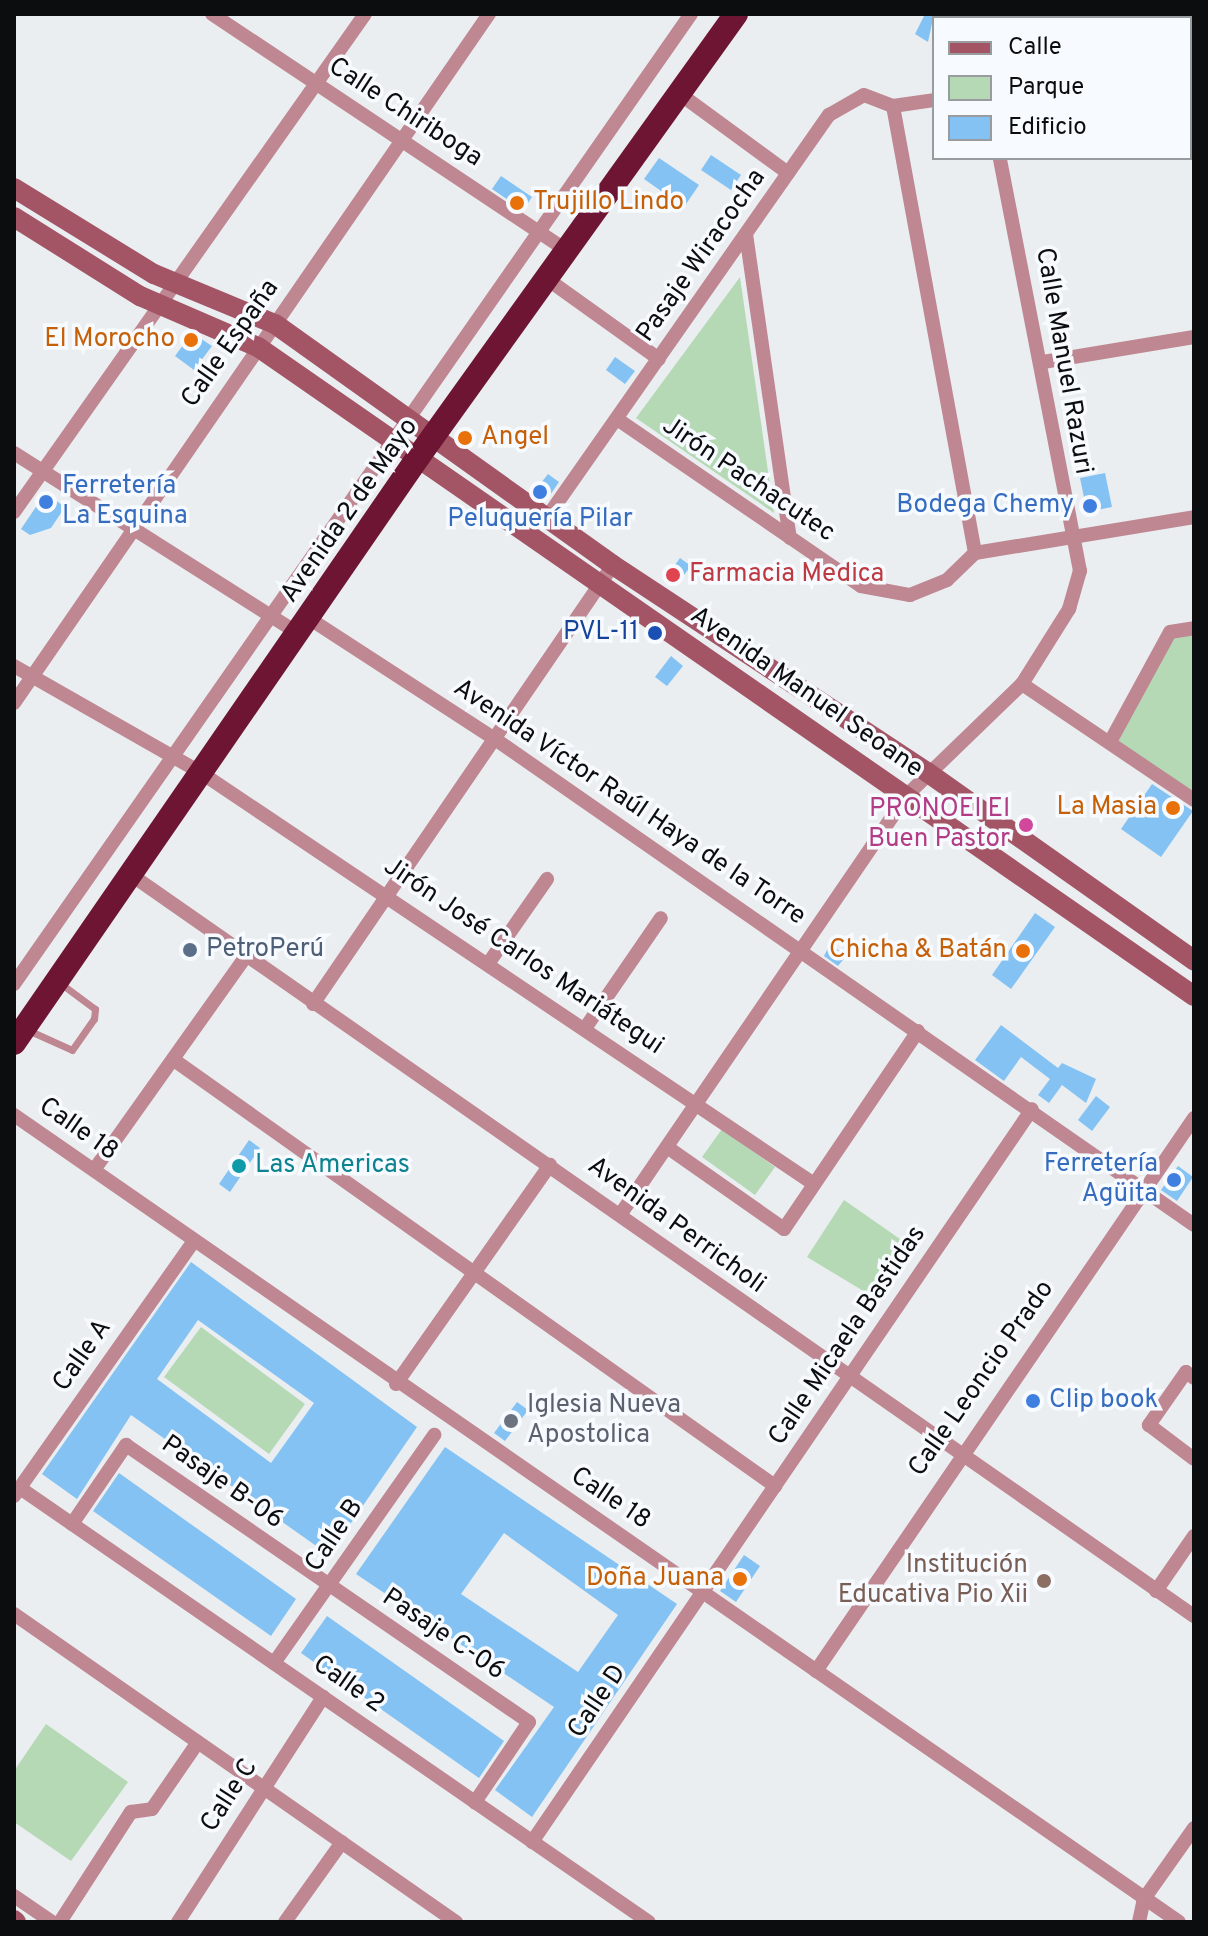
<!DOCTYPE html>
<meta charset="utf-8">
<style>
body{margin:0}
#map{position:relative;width:1208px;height:1936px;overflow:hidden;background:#eaeef1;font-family:Overpass,sans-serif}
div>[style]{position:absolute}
.green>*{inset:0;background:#b5d9b5}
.building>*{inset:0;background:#83c2f2}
.lane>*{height:7px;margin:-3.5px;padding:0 3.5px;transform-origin:3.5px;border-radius:3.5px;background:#bf8792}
.street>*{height:14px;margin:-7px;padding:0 7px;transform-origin:7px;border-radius:7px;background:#bf8792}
.secondary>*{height:20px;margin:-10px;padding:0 10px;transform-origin:10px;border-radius:10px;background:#a35566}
.highway>*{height:24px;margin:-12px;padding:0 12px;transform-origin:12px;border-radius:12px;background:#6d1532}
.dots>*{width:22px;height:22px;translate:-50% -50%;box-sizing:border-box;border:4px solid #f7fbff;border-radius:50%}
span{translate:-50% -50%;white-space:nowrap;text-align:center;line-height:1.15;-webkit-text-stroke:7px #f7fbff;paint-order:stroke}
.street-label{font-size:26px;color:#0c0d0e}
.food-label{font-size:26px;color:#c56008}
.left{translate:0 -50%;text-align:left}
.right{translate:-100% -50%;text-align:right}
.shop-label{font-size:26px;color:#366cbe}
.health-label{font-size:26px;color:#be3a42}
.transit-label{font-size:26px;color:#164399}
.hotel-label{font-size:26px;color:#b23c85}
.service-label{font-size:26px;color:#4e5e75}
.culture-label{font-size:26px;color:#0d838f}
.worship-label{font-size:26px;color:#5b616d}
.education-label{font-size:26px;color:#785e54}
.frame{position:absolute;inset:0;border:16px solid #0c0d0e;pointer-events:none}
.legend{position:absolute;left:932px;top:16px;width:260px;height:144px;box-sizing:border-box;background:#f7fbff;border:2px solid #999c9f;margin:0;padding:10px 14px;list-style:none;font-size:24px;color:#0c0d0e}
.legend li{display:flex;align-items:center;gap:16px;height:40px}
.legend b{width:40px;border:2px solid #999c9f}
</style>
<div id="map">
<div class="green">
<i style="clip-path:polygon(740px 277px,774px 513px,636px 418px)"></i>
<i style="clip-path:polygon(1194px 628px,1194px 798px,1115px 743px,1170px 632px)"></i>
<i style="clip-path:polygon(722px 1129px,775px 1167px,755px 1195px,702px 1157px)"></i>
<i style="clip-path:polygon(844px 1200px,900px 1239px,870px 1295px,807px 1257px)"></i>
<i style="clip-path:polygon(201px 1327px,305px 1404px,269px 1454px,164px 1377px)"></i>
<i style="clip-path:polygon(46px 1724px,128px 1782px,71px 1861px,14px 1822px,14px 1771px)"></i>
</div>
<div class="building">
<i style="clip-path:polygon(925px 14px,934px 14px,928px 42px,915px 34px)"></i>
<i style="clip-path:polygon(711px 155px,741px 175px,731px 190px,701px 170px)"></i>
<i style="clip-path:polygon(659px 158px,699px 185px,684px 207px,644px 179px)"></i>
<i style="clip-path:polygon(501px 176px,532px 197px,523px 210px,492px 189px)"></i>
<i style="clip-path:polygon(192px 333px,212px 346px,194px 370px,175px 356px)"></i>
<i style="clip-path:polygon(615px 357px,635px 371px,625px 384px,606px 370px)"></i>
<i style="clip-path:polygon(1105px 473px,1112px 507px,1087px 512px,1080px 478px)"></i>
<i style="clip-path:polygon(548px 474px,559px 482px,546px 501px,534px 492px)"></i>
<i style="clip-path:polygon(51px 497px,65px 507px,51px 528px,30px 535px,21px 529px,42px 498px)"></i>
<i style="clip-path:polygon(680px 558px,691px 566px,677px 584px,667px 576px)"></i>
<i style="clip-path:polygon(671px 656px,683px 666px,667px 686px,655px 677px)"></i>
<i style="clip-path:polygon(1152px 784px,1193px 811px,1161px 857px,1121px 829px)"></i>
<i style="clip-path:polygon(1035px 913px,1055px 927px,1011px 989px,992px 975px)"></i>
<i style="clip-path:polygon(830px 944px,846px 956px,838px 966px,824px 956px)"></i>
<i style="clip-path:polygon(1001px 1025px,1058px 1068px,1062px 1063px,1096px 1079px,1086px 1103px,1062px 1085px,1049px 1103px,1038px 1095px,1050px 1079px,1021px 1057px,1004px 1081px,975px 1060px)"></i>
<i style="clip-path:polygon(1096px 1096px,1110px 1107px,1092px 1131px,1078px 1120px)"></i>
<i style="clip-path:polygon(249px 1140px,260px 1148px,230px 1192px,219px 1184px)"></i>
<i style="clip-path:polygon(1178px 1166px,1193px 1177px,1177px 1201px,1161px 1190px)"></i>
<i style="clip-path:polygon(evenodd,191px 1262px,417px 1427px,329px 1555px,131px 1415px,77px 1499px,42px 1474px,191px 1262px,198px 1320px,314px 1403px,271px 1463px,157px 1379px,198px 1320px)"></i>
<i style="clip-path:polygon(517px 1402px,528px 1410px,505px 1441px,494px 1433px)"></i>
<i style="clip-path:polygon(evenodd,445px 1447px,677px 1604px,532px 1817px,495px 1790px,554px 1707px,356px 1574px,445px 1447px,504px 1533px,618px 1615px,578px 1672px,461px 1594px,504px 1533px)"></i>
<i style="clip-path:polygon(119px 1473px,296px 1599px,271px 1636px,93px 1511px)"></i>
<i style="clip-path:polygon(744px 1555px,760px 1566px,736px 1602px,720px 1591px)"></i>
<i style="clip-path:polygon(327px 1616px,504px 1741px,479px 1778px,301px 1653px)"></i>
</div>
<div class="lane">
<i style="left:30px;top:1031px;width:46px;rotate:24.3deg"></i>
<i style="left:72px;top:1050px;width:38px;rotate:-55deg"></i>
<i style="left:94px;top:1019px;width:10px;rotate:-84deg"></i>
<i style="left:95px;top:1009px;width:44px;rotate:-143.4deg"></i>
</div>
<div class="street">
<i style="left:212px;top:14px;width:430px;rotate:33.7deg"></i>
<i style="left:970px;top:14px;width:4px;rotate:76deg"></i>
<i style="left:1190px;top:75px;width:4px"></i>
<i style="left:680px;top:94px;width:134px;rotate:36.2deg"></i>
<i style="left:893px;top:106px;width:454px;rotate:79.6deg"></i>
<i style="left:746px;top:234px;width:307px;rotate:81.8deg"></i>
<i style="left:550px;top:281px;width:134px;rotate:35.6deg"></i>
<i style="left:1043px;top:362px;width:153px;rotate:-9.4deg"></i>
<i style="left:620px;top:421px;width:292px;rotate:34.4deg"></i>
<i style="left:861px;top:586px;width:50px;rotate:10.4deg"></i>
<i style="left:910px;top:595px;width:40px;rotate:-22deg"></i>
<i style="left:947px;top:580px;width:39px;rotate:-44deg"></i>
<i style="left:975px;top:553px;width:222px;rotate:-9.3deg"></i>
<i style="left:14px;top:453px;width:338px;rotate:32.4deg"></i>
<i style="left:14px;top:512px;width:609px;rotate:-54.82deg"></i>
<i style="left:548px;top:516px;width:490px;rotate:-55deg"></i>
<i style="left:829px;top:115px;width:40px;rotate:-29.7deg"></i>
<i style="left:864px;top:95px;width:31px;rotate:21deg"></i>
<i style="left:893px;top:106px;width:41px;rotate:-8.3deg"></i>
<i style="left:310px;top:619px;width:221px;rotate:33deg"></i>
<i style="left:495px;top:739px;width:851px;rotate:34.81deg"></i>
<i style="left:14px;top:666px;width:218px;rotate:29.7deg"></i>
<i style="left:203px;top:774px;width:736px;rotate:33.86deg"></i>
<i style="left:1022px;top:684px;width:207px;rotate:34deg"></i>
<i style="left:14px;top:703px;width:837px;rotate:-55.42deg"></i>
<i style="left:1110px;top:742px;width:125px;rotate:-61.4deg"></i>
<i style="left:1170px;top:632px;width:24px;rotate:-9deg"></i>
<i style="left:130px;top:874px;width:1297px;rotate:34.89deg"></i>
<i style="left:490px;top:961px;width:100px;rotate:-55.2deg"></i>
<i style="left:14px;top:984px;width:1183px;rotate:-55.09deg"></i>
<i style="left:313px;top:1004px;width:532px;rotate:-55.65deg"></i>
<i style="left:586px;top:1027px;width:132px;rotate:-55.5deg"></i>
<i style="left:174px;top:1060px;width:737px;rotate:35.33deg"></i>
<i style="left:14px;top:1115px;width:1417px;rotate:34.71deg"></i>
<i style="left:667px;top:1147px;width:143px;rotate:35deg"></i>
<i style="left:784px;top:1229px;width:239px;rotate:-55.9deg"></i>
<i style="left:94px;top:1170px;width:262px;rotate:-54.6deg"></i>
<i style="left:620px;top:1215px;width:509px;rotate:-55.65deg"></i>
<i style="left:907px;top:795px;width:160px;rotate:-44deg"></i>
<i style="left:1022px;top:684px;width:89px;rotate:-57.9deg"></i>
<i style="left:1069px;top:609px;width:40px;rotate:-74deg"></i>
<i style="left:1080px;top:571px;width:421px;rotate:-101deg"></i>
<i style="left:1194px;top:1378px;width:10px;rotate:-143deg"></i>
<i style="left:1186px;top:1372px;width:65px;rotate:124.9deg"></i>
<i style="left:1149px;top:1425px;width:56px;rotate:37.1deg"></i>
<i style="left:396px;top:1384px;width:268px;rotate:-54.9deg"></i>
<i style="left:20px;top:1488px;width:764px;rotate:34.61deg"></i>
<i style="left:14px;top:1496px;width:309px;rotate:-54.8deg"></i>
<i style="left:72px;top:1524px;width:96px;rotate:-55.6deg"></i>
<i style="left:126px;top:1445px;width:489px;rotate:34.5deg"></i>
<i style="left:529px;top:1722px;width:97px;rotate:124deg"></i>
<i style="left:1156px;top:1591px;width:67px;rotate:-55.4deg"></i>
<i style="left:14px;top:1614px;width:539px;rotate:34.87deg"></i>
<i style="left:274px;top:1663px;width:279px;rotate:-54.9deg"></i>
<i style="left:816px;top:1671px;width:670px;rotate:-55.65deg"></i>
<i style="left:532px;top:1842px;width:887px;rotate:-55.7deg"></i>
<i style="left:14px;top:1896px;width:46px;rotate:34.4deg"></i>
<i style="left:60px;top:1922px;width:131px;rotate:-57.2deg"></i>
<i style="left:131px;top:1812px;width:21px;rotate:-8deg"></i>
<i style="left:152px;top:1809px;width:81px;rotate:-55.5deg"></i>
<i style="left:178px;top:1922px;width:268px;rotate:-57.2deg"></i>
<i style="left:285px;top:1922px;width:98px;rotate:-54.5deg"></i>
<i style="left:1139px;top:1922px;width:24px;rotate:-78deg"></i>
<i style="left:1144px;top:1899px;width:87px;rotate:-54.8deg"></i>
</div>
<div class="secondary">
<i style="left:14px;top:188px;width:164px;rotate:31.6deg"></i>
<i style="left:154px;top:274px;width:131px;rotate:22.5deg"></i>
<i style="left:275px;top:324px;width:415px;rotate:35.5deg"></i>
<i style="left:613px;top:565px;width:376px;rotate:33.4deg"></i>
<i style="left:927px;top:772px;width:327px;rotate:35.2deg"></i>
<i style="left:14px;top:217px;width:149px;rotate:32.1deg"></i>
<i style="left:140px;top:296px;width:129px;rotate:23.4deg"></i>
<i style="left:258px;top:347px;width:1139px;rotate:34.74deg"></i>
<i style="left:14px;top:1920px;width:3px;rotate:45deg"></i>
</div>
<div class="highway">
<i style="left:14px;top:1043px;width:713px;rotate:-55.4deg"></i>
<i style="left:419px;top:456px;width:544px;rotate:-54.35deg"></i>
</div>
<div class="dots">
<i style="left:517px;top:203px;background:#e8710a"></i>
<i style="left:191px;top:340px;background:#e8710a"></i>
<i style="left:465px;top:438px;background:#e8710a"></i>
<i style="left:540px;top:492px;background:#3f7fe0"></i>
<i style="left:46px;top:502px;background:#3f7fe0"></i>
<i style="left:1090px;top:506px;background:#3f7fe0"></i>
<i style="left:673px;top:575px;background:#e0444e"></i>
<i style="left:655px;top:633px;background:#1a4fb4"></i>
<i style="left:1173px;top:808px;background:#e8710a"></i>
<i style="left:1026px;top:825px;background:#d1479c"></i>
<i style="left:190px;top:950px;background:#5c6f8a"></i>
<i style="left:1023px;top:951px;background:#e8710a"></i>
<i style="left:239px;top:1166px;background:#0f9aa8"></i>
<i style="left:1174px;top:1180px;background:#3f7fe0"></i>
<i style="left:1033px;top:1401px;background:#3f7fe0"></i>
<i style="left:511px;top:1421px;background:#6b7280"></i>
<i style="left:740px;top:1579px;background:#e8710a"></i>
<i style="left:1044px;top:1581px;background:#8d6e63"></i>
</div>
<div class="street-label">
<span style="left:405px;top:113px;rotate:33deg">Calle Chiriboga</span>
<span style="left:702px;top:256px;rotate:-55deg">Pasaje Wiracocha</span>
<span style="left:231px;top:344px;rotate:-55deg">Calle España</span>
<span style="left:1063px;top:361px;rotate:80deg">Calle Manuel Razuri</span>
<span style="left:748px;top:480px;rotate:34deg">Jirón Pachacutec</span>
<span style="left:350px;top:511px;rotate:-55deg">Avenida 2 de Mayo</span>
<span style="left:806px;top:693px;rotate:35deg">Avenida Manuel Seoane</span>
<span style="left:629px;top:803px;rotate:34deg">Avenida Víctor Raúl Haya de la Torre</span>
<span style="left:523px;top:957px;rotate:34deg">Jirón José Carlos Mariátegui</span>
<span style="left:78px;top:1130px;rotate:35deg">Calle 18</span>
<span style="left:676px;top:1226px;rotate:36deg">Avenida Perricholi</span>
<span style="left:848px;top:1336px;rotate:-56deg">Calle Micaela Bastidas</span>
<span style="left:83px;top:1356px;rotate:-55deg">Calle A</span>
<span style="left:982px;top:1379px;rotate:-55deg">Calle Leoncio Prado</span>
<span style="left:222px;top:1483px;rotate:35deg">Pasaje B-06</span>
<span style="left:610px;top:1499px;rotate:34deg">Calle 18</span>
<span style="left:335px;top:1536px;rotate:-56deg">Calle B</span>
<span style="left:443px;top:1635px;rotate:34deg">Pasaje C-06</span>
<span style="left:348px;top:1685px;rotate:35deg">Calle 2</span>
<span style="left:598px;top:1702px;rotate:-56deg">Calle D</span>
<span style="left:230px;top:1796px;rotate:-57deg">Calle C</span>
</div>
<div class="food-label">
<span class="left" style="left:533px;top:203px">Trujillo Lindo</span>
<span class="right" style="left:175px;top:340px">El Morocho</span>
<span class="left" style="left:481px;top:438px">Angel</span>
<span class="right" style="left:1157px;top:808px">La Masia</span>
<span class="right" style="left:1007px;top:951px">Chicha &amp; Batán</span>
<span class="right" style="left:724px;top:1579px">Doña Juana</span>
</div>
<div class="shop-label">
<span class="left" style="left:62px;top:502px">Ferretería<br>La Esquina</span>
<span class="right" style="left:1074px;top:506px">Bodega Chemy</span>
<span style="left:540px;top:520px">Peluquería Pilar</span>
<span class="right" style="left:1158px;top:1180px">Ferretería<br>Agüita</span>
<span class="left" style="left:1049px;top:1401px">Clip book</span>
</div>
<div class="health-label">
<span class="left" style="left:689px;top:575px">Farmacia Medica</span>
</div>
<div class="transit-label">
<span class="right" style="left:639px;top:633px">PVL-11</span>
</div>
<div class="hotel-label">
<span class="right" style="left:1010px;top:825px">PRONOEI El<br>Buen Pastor</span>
</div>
<div class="service-label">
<span class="left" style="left:206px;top:950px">PetroPerú</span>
</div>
<div class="culture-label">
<span class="left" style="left:255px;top:1166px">Las Americas</span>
</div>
<div class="worship-label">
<span class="left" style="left:527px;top:1421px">Iglesia Nueva<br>Apostolica</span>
</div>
<div class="education-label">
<span class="right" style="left:1028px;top:1581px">Institución<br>Educativa Pio Xii</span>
</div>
<div class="frame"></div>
<ul class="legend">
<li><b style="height:10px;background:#a35566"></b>Calle</li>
<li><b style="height:22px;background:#b5d9b5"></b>Parque</li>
<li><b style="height:22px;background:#83c2f2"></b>Edificio</li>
</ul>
</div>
